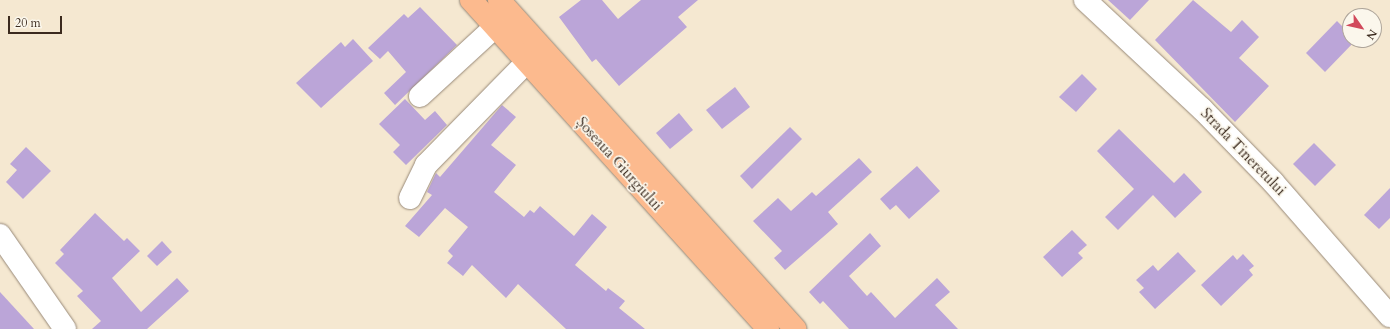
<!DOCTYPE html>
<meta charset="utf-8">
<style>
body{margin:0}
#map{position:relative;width:1390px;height:329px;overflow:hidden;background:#f5e8d1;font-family:Cardo,serif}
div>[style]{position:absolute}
.building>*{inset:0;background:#bba5d8}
.roads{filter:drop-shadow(0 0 1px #988978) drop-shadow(0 0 1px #988978)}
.minor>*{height:22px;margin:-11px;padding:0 11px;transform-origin:11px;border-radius:11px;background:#fff}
.highway>*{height:22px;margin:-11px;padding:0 11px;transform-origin:11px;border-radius:11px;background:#fcba8e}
span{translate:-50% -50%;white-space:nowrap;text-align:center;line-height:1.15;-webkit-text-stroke:3.5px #fbf7ec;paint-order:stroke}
.street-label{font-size:15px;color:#3b2a1e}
.north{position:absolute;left:1342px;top:8px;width:40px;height:40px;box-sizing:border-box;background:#fbf7ec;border:1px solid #aea59a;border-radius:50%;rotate:124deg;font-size:11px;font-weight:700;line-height:16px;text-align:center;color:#3b2a1e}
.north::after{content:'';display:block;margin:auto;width:14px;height:18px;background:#d1495b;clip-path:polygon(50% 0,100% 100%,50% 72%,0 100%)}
.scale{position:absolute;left:8px;top:16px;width:54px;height:18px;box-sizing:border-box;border:2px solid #3b2a1e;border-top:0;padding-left:5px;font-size:12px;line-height:14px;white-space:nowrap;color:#3b2a1e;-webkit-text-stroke:3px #fbf7ec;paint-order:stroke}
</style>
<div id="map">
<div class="building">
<i style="clip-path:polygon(581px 0,602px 0,618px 19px,641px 0,698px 0,678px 17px,687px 27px,619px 86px,596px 59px,592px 62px,559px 17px)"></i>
<i style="clip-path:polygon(1108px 0,1149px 0,1130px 20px)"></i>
<i style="clip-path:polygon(1193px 0,1231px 32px,1242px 20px,1259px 37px,1239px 58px,1269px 86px,1235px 122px,1155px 40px)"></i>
<i style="clip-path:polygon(420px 7px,457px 45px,395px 105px,384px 93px,406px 72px,388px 51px,380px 59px,368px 48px,404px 14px,408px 18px)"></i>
<i style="clip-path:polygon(1337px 21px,1350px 34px,1350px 40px,1356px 40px,1325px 72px,1306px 53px)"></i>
<i style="clip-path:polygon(353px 39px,373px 61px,321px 108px,296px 83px,341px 42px,345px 47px)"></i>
<i style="clip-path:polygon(1082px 74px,1097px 89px,1076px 112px,1059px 97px)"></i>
<i style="clip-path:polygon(735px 87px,750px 107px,722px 129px,706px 110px)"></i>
<i style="clip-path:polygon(405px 99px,425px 120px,435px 111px,447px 125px,406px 165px,393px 152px,400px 145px,379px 124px)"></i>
<i style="clip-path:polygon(502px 105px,516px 117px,491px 145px,516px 165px,494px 192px,524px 217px,530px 210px,534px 213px,540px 206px,574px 236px,592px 214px,607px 227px,575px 265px,606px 291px,608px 288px,625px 301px,619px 308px,645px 329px,566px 329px,518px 284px,506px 298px,472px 265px,463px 276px,447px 263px,453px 256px,448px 251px,468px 227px,445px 208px,419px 237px,405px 226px,432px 195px,427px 192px,436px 173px,440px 177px)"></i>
<i style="clip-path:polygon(679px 113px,693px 130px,670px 149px,656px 133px)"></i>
<i style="clip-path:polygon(790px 127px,802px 139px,752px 189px,740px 176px)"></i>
<i style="clip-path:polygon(1119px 129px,1174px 183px,1184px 173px,1202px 192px,1175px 218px,1153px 195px,1118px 230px,1105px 217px,1134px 189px,1097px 151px)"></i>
<i style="clip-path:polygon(1314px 143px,1336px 165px,1315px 186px,1293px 164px)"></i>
<i style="clip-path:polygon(26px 147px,51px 171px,23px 199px,6px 182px,17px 170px,10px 164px)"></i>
<i style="clip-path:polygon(859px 158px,872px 172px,828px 212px,838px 224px,785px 270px,774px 258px,782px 251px,753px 221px,778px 198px,791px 211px,812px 192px,816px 196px)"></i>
<i style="clip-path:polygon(917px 166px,940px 191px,909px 219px,896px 205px,890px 210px,880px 199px)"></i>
<i style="clip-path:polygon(1390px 188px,1390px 218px,1379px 229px,1364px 215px)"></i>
<i style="clip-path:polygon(95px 213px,124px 241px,127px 238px,140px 251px,112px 278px,141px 312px,177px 278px,189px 291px,147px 329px,92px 329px,101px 321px,77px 296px,83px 291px,55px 263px,64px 254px,60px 250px)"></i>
<i style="clip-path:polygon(1072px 230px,1087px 245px,1078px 253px,1083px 258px,1062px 277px,1043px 257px)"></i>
<i style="clip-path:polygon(870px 233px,881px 246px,849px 276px,867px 296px,871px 292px,895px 318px,937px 278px,950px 292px,935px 305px,958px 329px,849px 329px,823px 301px,820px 304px,809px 292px)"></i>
<i style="clip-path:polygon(162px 241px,172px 252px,157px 266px,147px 256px)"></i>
<i style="clip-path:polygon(1178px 252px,1196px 271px,1155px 309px,1139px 292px,1144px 288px,1136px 280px,1153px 265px,1158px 271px)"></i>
<i style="clip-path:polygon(1243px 254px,1254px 266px,1249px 270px,1253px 275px,1221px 306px,1201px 285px,1233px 255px,1237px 260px)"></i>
<i style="clip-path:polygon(0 292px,34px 329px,0 329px)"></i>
</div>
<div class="roads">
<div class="minor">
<i style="left:1085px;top:0;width:160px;rotate:43deg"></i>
<i style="left:1202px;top:109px;width:102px;rotate:45.8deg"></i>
<i style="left:1273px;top:182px;width:178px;rotate:48.9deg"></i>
<i style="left:420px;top:96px;width:102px;rotate:-42.6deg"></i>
<i style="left:410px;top:198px;width:37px;rotate:-64deg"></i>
<i style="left:426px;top:165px;width:144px;rotate:-45.6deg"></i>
<i style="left:0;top:235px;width:114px;rotate:55.3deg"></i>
</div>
<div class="highway">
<i style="left:471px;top:0;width:443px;rotate:47.9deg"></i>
<i style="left:499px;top:0;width:443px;rotate:48deg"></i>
</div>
</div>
<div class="street-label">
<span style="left:1243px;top:152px;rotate:46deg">Strada Tineretului</span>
<span style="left:619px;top:164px;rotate:48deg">Șoseaua Giurgiului</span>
</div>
<div class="north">N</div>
<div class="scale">20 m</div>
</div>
